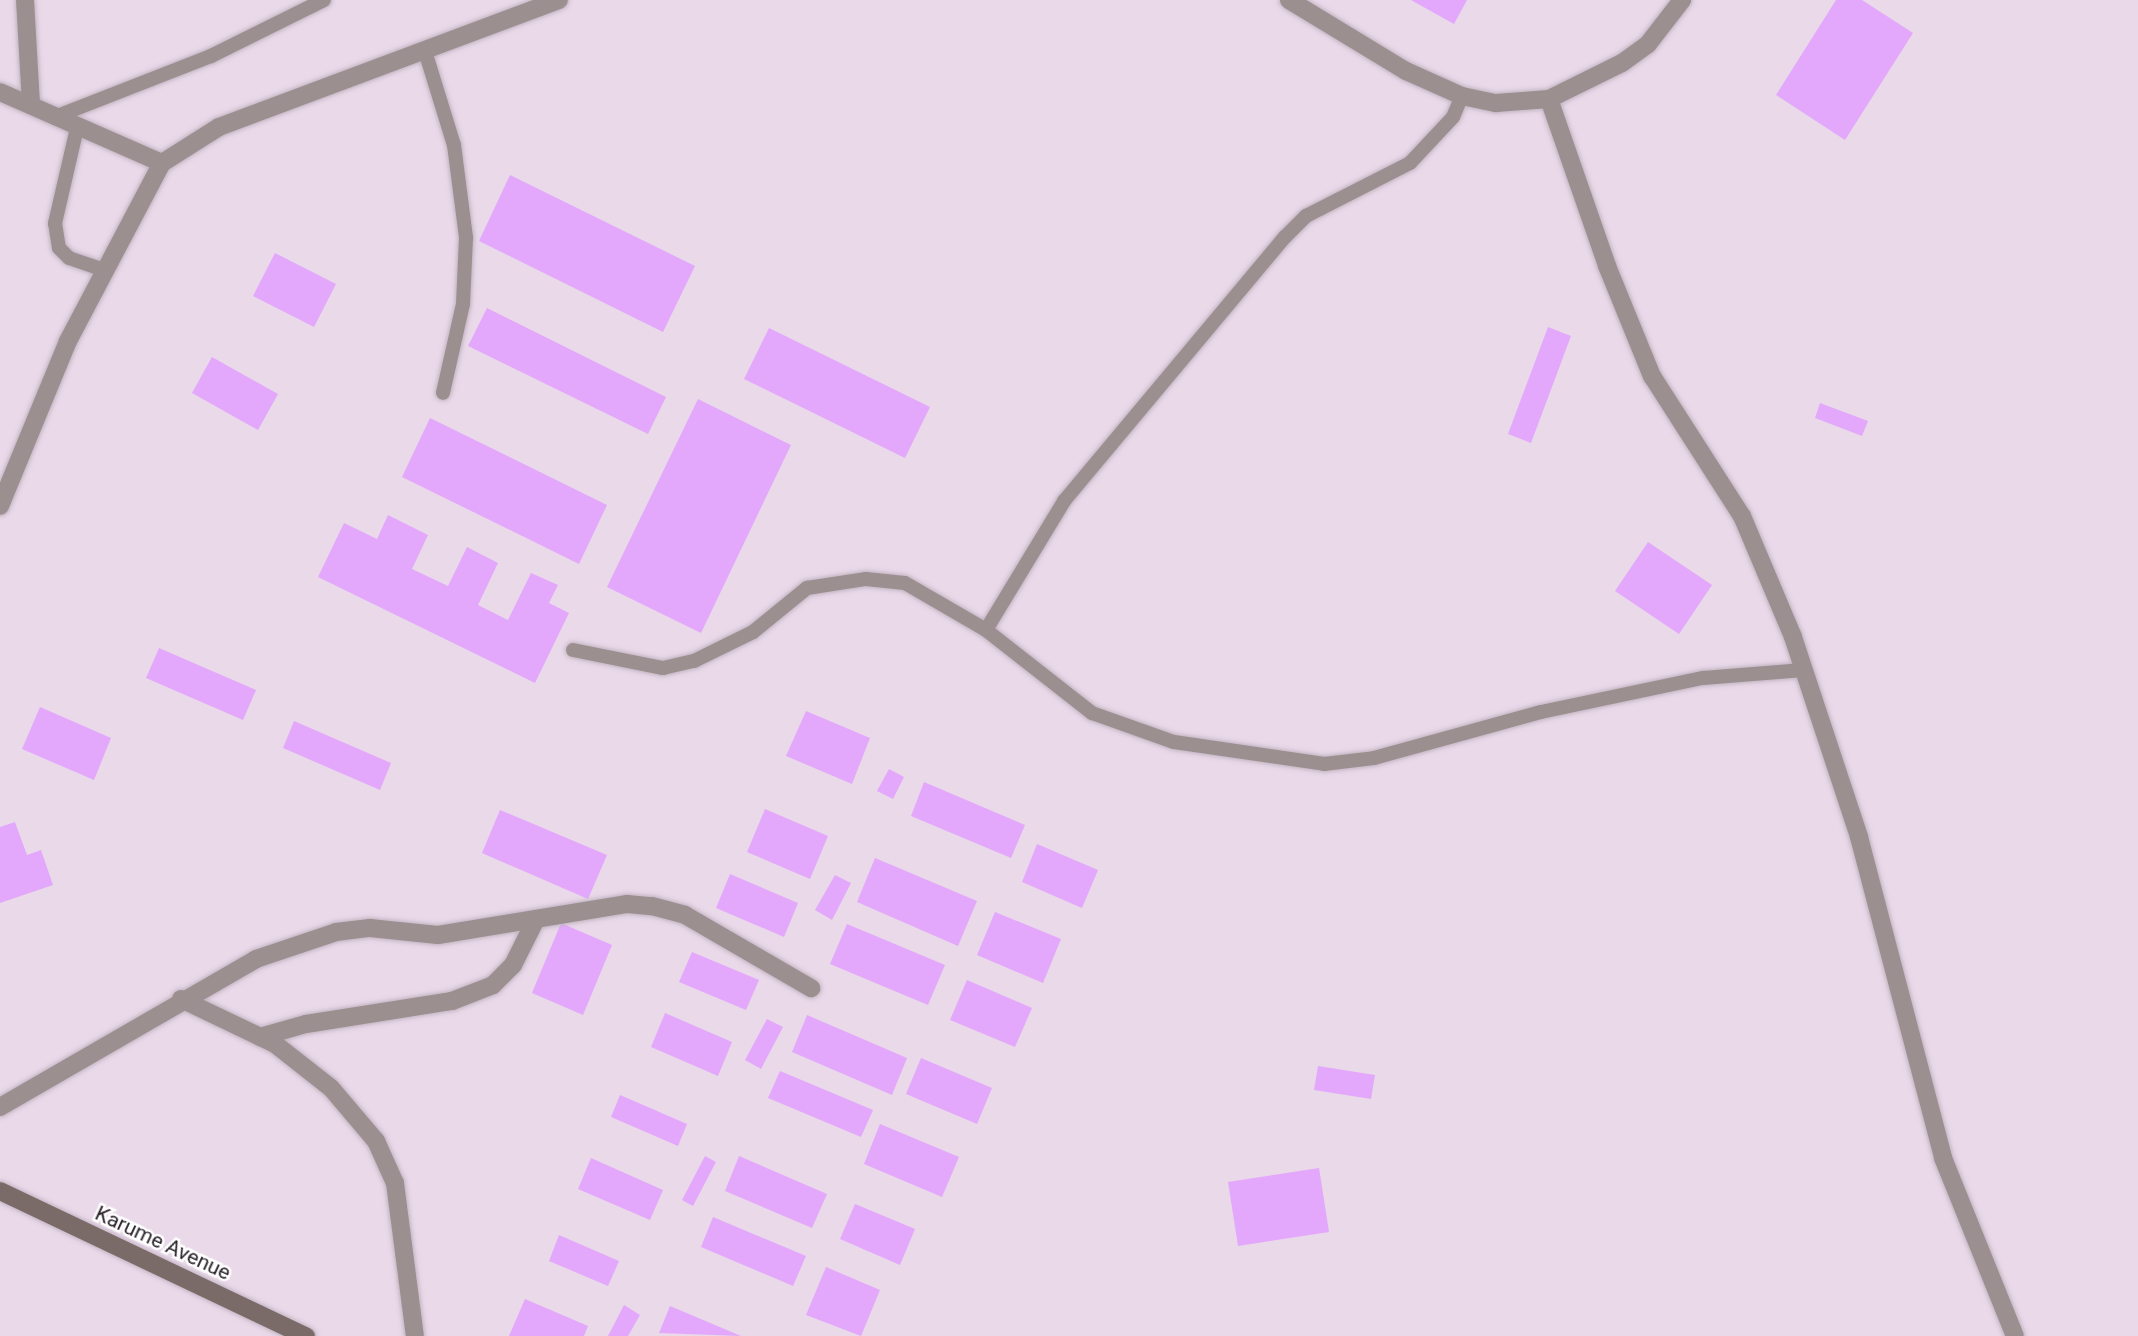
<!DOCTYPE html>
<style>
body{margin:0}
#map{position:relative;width:2138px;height:1336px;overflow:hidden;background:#e9d9e9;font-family:Roboto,sans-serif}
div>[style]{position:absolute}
.building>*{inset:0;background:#e3a8fb}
.roads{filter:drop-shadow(0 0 2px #c3b5c3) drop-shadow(0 0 2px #c3b5c3)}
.lane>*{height:14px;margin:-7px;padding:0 7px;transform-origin:7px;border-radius:7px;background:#9b908f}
.street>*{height:18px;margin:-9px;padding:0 9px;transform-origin:9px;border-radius:9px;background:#9b908f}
.secondary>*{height:18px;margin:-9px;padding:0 9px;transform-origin:9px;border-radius:9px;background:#7a6b69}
span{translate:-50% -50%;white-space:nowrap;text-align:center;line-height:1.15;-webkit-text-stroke:5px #fff;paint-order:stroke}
.street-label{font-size:21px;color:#2a242a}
</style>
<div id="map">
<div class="building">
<i style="clip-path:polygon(1411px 0,1467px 0,1454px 24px)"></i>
<i style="clip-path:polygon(1836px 0,1862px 0,1913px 33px,1845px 140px,1776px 95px)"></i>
<i style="clip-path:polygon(510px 175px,695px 266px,663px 332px,479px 241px)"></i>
<i style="clip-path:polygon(275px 253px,336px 284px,314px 327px,253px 296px)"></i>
<i style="clip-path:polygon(487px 308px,666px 397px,648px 434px,468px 346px)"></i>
<i style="clip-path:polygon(1548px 327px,1571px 336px,1531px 443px,1508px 434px)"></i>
<i style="clip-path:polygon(769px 328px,930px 407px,905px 458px,744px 379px)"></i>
<i style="clip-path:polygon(212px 357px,278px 394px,258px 430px,192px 393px)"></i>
<i style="clip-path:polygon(698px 399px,791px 445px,701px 633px,607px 587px)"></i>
<i style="clip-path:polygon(1820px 403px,1868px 421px,1862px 436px,1815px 418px)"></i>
<i style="clip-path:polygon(430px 418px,607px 505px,579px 564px,402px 477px)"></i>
<i style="clip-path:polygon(388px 515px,428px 535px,412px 569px,448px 586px,467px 547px,498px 563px,478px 605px,508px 620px,531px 573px,558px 585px,549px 603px,569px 613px,535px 683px,318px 577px,344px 523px,377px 539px)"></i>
<i style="clip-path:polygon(1648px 542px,1712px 585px,1679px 634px,1615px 591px)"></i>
<i style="clip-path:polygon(159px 648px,256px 690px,243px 720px,146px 678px)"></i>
<i style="clip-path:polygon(40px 707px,111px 738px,94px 780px,22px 749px)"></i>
<i style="clip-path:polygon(806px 711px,870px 738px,852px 784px,786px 756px)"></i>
<i style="clip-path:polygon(294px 721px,391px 763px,380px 790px,283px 748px)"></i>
<i style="clip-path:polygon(889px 769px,904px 777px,893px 799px,877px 791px)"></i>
<i style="clip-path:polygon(924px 782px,1025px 825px,1011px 858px,911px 816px)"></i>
<i style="clip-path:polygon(765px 809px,828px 836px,810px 879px,747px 852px)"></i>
<i style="clip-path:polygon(500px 810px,607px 855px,588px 899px,482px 853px)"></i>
<i style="clip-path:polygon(15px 822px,27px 855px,41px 850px,53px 885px,0 903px,0 827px)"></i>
<i style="clip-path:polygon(1037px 844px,1098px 870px,1082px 908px,1022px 882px)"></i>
<i style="clip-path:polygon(875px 858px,977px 901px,958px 946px,857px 902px)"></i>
<i style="clip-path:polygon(730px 874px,798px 903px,784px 937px,716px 908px)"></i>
<i style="clip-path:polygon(835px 875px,851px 883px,832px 920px,815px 910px)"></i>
<i style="clip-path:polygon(995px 912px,1061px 939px,1043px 983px,977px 955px)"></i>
<i style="clip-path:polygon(561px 923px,612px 945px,583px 1015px,532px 993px)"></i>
<i style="clip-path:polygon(847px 924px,945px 965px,928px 1005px,830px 964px)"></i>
<i style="clip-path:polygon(692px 952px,759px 980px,746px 1010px,679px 982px)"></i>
<i style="clip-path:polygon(967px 980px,1032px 1008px,1015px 1047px,950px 1020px)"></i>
<i style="clip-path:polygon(665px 1013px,732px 1042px,718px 1076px,651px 1047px)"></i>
<i style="clip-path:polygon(807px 1015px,907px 1058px,892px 1095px,792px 1052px)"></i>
<i style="clip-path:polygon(767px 1019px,783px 1027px,761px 1069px,745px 1060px)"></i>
<i style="clip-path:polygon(921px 1058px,992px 1088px,977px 1124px,906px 1094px)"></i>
<i style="clip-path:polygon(1318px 1066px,1375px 1075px,1371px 1099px,1314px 1090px)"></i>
<i style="clip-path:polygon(780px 1071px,873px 1110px,861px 1137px,768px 1098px)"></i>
<i style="clip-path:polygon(620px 1095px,687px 1124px,678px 1146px,611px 1117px)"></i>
<i style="clip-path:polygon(880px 1124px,959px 1157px,942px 1197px,864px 1164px)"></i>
<i style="clip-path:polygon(705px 1156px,716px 1162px,693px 1206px,682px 1200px)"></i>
<i style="clip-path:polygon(739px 1156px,827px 1194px,812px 1228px,725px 1191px)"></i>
<i style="clip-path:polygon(591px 1158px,663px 1190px,650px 1220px,578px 1189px)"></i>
<i style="clip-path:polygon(1319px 1168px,1329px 1232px,1238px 1246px,1228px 1182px)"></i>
<i style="clip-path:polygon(855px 1204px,915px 1229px,900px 1265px,840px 1239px)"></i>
<i style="clip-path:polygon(713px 1217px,806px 1256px,793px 1286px,701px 1247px)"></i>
<i style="clip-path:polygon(559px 1235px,619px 1261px,608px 1286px,549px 1261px)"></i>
<i style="clip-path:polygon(826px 1267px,880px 1290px,861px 1336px,806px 1315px)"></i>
<i style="clip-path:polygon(525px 1299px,588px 1326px,584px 1336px,509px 1336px)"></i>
<i style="clip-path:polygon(624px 1305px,640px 1315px,628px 1336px,608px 1336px)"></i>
<i style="clip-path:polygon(670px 1306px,741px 1336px,659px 1333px)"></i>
</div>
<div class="roads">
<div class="lane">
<i style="left:425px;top:51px;width:98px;rotate:72.9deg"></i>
<i style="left:454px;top:145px;width:94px;rotate:82.6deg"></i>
<i style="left:466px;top:238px;width:66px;rotate:92.6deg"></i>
<i style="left:463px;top:304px;width:91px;rotate:102.7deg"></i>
<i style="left:55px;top:117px;width:168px;rotate:-21.4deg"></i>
<i style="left:211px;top:56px;width:126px;rotate:-26.4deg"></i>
<i style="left:77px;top:128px;width:98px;rotate:103deg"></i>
<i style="left:55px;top:223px;width:25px;rotate:81deg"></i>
<i style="left:59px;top:248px;width:14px;rotate:45deg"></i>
<i style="left:69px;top:258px;width:36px;rotate:19deg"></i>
<i style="left:986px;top:630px;width:151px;rotate:-58.8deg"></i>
<i style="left:1064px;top:501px;width:344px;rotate:-50.1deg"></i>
<i style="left:1285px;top:237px;width:30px;rotate:-45deg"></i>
<i style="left:1306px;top:216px;width:117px;rotate:-27deg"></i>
<i style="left:1410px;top:163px;width:63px;rotate:-46.9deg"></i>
<i style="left:1453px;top:117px;width:23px;rotate:-67deg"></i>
<i style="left:573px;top:650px;width:92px;rotate:11.3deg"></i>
<i style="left:663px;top:668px;width:32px;rotate:-13deg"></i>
<i style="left:694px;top:661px;width:66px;rotate:-26.2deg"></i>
<i style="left:753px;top:632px;width:70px;rotate:-39.2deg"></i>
<i style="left:807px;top:588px;width:60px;rotate:-8.7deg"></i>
<i style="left:866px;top:579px;width:39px;rotate:6deg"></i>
<i style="left:905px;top:583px;width:94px;rotate:30.1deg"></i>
<i style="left:986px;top:630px;width:135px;rotate:38.1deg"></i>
<i style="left:1092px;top:713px;width:87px;rotate:19.5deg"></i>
<i style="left:1174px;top:742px;width:152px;rotate:8.3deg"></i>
<i style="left:1324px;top:764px;width:50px;rotate:-6.8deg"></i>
<i style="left:1374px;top:758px;width:173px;rotate:-15.4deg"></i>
<i style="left:1541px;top:712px;width:166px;rotate:-11.9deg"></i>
<i style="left:1703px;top:678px;width:101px;rotate:-4.5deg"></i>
</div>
<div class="street">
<i style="left:25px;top:0;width:105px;rotate:86.7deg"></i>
<i style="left:1289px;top:0;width:137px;rotate:31.3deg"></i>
<i style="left:1406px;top:71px;width:61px;rotate:24.1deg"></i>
<i style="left:1462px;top:96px;width:35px;rotate:12deg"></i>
<i style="left:1496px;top:103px;width:53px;rotate:-4.3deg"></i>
<i style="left:1549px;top:99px;width:81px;rotate:-26.3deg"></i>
<i style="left:1622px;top:63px;width:32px;rotate:-36deg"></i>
<i style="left:1648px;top:44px;width:56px;rotate:-52.3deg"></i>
<i style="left:0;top:92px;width:177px;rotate:23.7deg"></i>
<i style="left:1549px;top:99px;width:177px;rotate:70.8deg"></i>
<i style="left:1607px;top:266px;width:119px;rotate:67.8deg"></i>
<i style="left:1652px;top:376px;width:166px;rotate:57.3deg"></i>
<i style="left:1742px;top:516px;width:131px;rotate:67.1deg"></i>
<i style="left:1793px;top:637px;width:211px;rotate:71.7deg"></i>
<i style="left:1859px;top:837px;width:332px;rotate:75.3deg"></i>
<i style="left:1943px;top:1158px;width:192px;rotate:68deg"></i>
<i style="left:0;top:506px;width:178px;rotate:-67.6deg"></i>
<i style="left:68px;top:341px;width:201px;rotate:-62.2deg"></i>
<i style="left:162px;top:163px;width:67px;rotate:-32.3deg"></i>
<i style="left:219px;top:127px;width:363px;rotate:-20.5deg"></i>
<i style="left:181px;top:999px;width:104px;rotate:25.6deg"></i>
<i style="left:275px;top:1044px;width:71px;rotate:38.2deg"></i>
<i style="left:331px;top:1088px;width:70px;rotate:49.7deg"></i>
<i style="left:376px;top:1141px;width:46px;rotate:65.7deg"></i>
<i style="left:395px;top:1183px;width:154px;rotate:82.6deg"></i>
<i style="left:260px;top:1037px;width:48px;rotate:-15.8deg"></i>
<i style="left:306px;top:1024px;width:148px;rotate:-9deg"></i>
<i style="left:452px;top:1001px;width:44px;rotate:-21.3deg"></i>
<i style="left:493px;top:985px;width:28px;rotate:-45deg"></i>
<i style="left:513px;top:965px;width:51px;rotate:-63.4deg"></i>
<i style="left:0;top:1107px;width:296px;rotate:-30deg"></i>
<i style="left:256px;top:959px;width:84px;rotate:-18.6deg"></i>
<i style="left:336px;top:932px;width:34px;rotate:-7deg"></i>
<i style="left:370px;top:928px;width:68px;rotate:5.9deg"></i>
<i style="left:438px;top:935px;width:192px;rotate:-9.3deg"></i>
<i style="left:627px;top:904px;width:25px;rotate:5deg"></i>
<i style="left:652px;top:906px;width:34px;rotate:15deg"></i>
<i style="left:685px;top:915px;width:146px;rotate:30.1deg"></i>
</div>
<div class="secondary">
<i style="left:0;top:1191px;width:339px;rotate:25.4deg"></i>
</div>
</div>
<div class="street-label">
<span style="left:163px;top:1243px;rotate:25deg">Karume Avenue</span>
</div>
</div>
